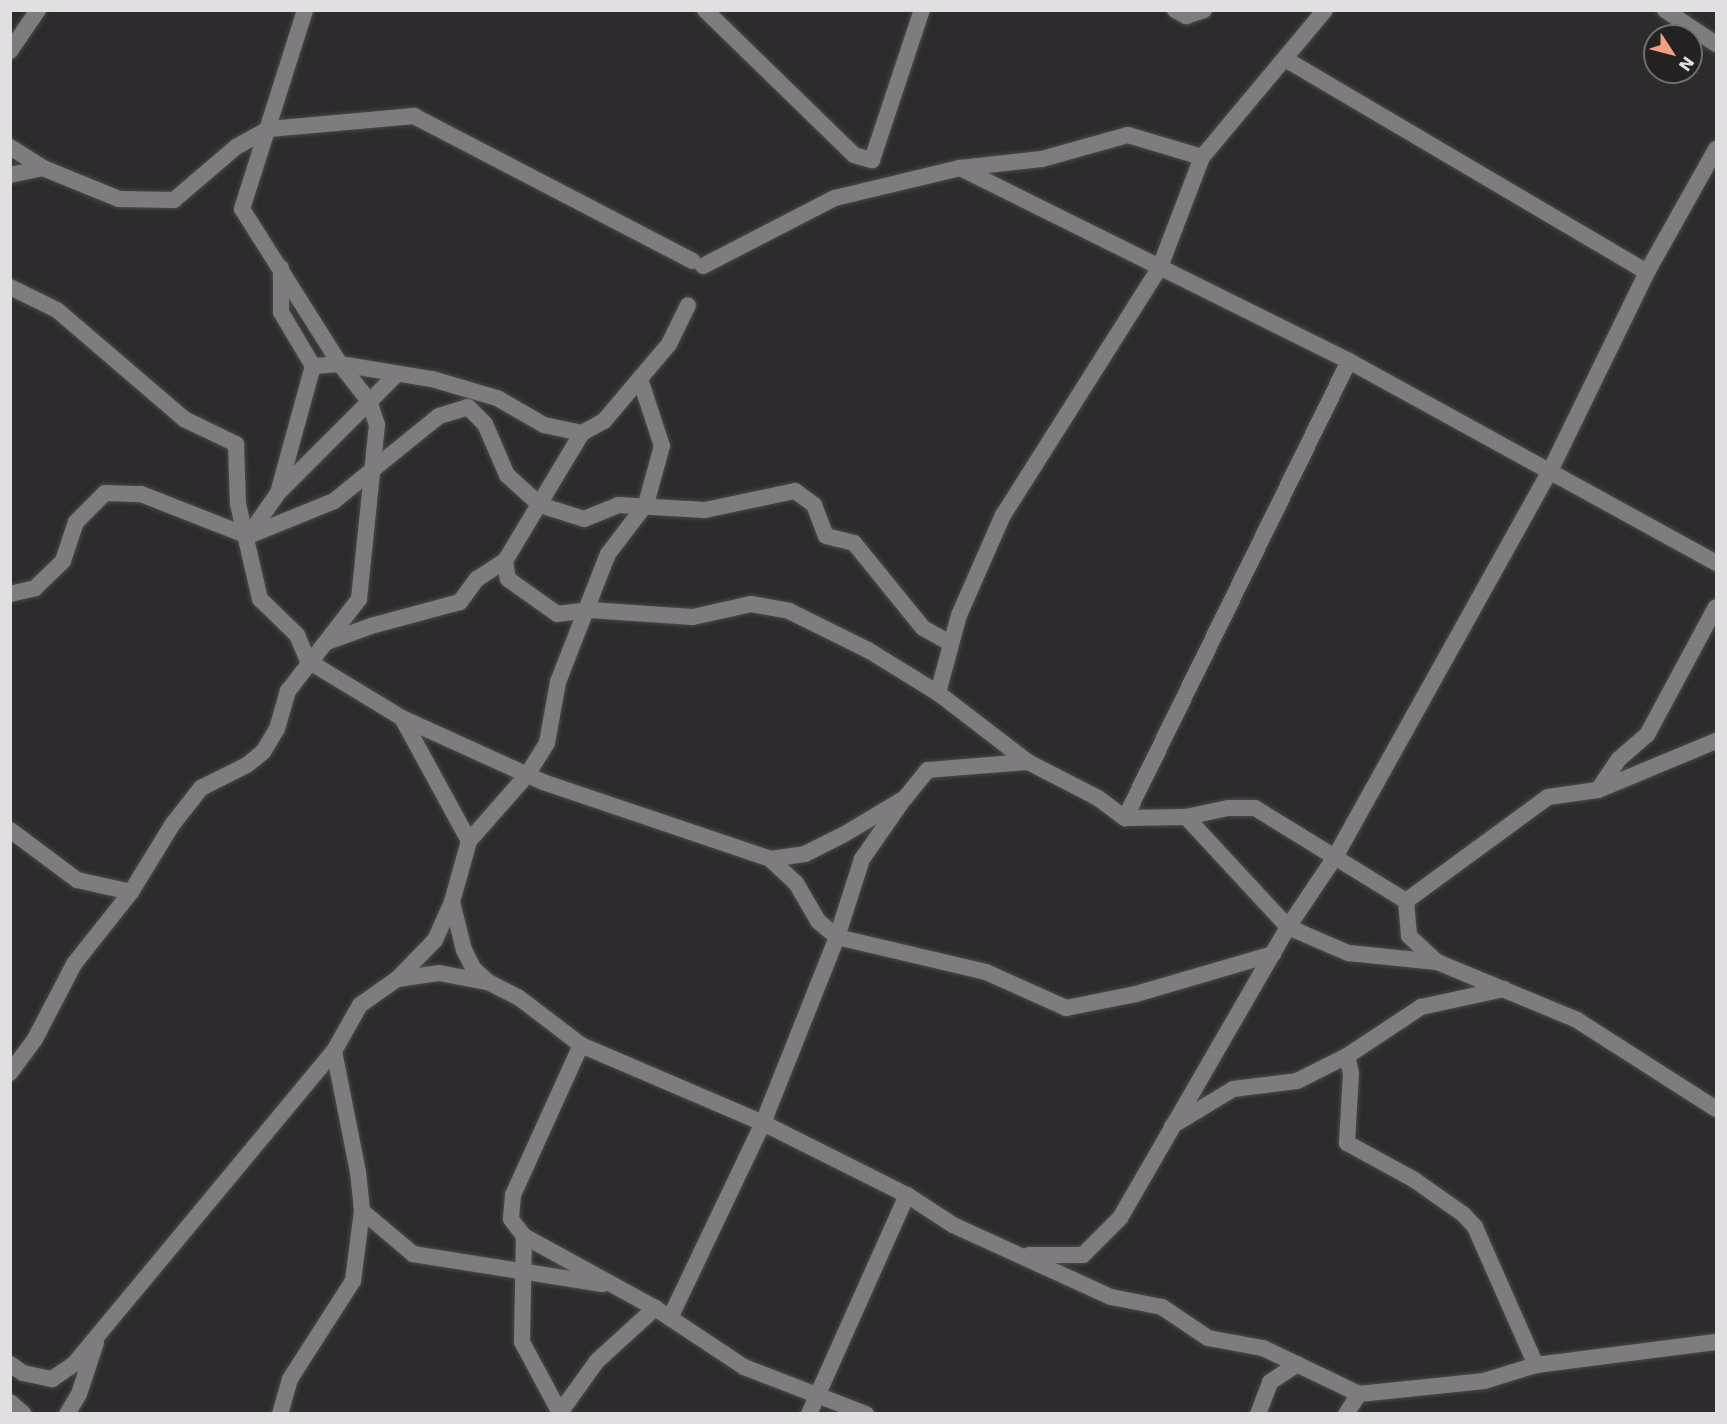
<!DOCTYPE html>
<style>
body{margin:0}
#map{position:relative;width:1727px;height:1424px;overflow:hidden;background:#2d2b2d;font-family:"DejaVu Sans",sans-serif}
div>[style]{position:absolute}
.roads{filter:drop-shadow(0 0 2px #4b494b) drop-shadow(0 0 2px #4b494b)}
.street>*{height:16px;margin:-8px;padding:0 8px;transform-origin:8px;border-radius:8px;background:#7f7c7f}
span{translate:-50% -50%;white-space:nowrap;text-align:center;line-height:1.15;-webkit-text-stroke:4.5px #242223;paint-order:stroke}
.frame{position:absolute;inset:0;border:12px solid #e1dfe1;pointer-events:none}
.north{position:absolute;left:1643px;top:24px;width:60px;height:60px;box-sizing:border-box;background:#242223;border:2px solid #706e6f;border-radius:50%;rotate:126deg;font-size:16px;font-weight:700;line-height:24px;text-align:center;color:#e1dfe1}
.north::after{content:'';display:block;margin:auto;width:21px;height:27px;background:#f2a07f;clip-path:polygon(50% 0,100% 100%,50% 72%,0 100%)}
</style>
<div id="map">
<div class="roads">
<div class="street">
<i style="left:705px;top:10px;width:208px;rotate:44.2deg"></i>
<i style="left:854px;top:155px;width:19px;rotate:16deg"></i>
<i style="left:872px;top:160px;width:158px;rotate:-71.6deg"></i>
<i style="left:1175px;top:10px;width:13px;rotate:29deg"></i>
<i style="left:1186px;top:16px;width:19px;rotate:-18deg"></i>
<i style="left:1325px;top:10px;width:192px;rotate:129.9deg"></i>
<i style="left:1202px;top:157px;width:118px;rotate:110.9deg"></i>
<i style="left:1160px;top:267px;width:294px;rotate:122.3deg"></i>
<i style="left:1003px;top:515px;width:109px;rotate:113.7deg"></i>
<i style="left:959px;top:615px;width:81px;rotate:105.1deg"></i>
<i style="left:938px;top:693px;width:113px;rotate:37.5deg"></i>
<i style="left:1028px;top:762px;width:79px;rotate:27.2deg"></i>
<i style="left:1098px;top:798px;width:34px;rotate:37deg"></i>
<i style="left:1125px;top:818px;width:61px;rotate:-0.9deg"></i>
<i style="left:1186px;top:817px;width:43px;rotate:-12.1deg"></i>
<i style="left:1228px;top:808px;width:27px"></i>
<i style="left:1255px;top:808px;width:177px;rotate:31.6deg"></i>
<i style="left:1406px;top:901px;width:35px;rotate:85deg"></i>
<i style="left:1409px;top:936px;width:38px;rotate:43deg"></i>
<i style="left:1437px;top:962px;width:152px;rotate:22.5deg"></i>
<i style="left:1577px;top:1020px;width:165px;rotate:32.6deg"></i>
<i style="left:1665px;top:10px;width:61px;rotate:33.7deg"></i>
<i style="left:10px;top:51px;width:50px;rotate:-55.7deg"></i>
<i style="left:1285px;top:59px;width:420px;rotate:30.5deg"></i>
<i style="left:10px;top:147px;width:39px;rotate:32deg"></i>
<i style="left:960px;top:168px;width:434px;rotate:26.4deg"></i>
<i style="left:1349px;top:361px;width:419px;rotate:28.8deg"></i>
<i style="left:10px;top:175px;width:34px;rotate:-12deg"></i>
<i style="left:43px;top:168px;width:82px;rotate:22.2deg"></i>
<i style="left:119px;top:199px;width:55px;rotate:1deg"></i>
<i style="left:174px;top:200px;width:82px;rotate:-40.5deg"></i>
<i style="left:236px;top:147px;width:38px;rotate:-29deg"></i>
<i style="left:269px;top:129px;width:146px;rotate:-5.1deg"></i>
<i style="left:414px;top:116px;width:314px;rotate:27.5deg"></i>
<i style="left:703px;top:266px;width:148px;rotate:-27.3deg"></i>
<i style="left:835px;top:198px;width:129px;rotate:-13.5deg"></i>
<i style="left:960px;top:168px;width:82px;rotate:-6.3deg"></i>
<i style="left:1042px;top:159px;width:89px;rotate:-15.6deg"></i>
<i style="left:1128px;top:135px;width:77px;rotate:16.6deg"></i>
<i style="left:10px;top:287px;width:52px;rotate:26.1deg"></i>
<i style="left:57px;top:310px;width:167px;rotate:40.6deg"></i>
<i style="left:184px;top:419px;width:58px;rotate:25.7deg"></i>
<i style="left:236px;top:444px;width:60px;rotate:88.1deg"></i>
<i style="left:238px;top:504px;width:98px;rotate:77deg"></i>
<i style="left:260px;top:599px;width:52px;rotate:44.2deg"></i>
<i style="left:297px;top:635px;width:28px;rotate:67deg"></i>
<i style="left:308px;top:661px;width:110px;rotate:31.2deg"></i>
<i style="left:402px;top:718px;width:140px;rotate:61.4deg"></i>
<i style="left:469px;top:841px;width:63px;rotate:105.6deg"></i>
<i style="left:452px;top:902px;width:49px;rotate:76deg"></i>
<i style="left:464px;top:950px;width:20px;rotate:63deg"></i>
<i style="left:473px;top:968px;width:21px;rotate:43deg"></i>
<i style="left:488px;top:982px;width:34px;rotate:27deg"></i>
<i style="left:518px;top:997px;width:79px;rotate:37.3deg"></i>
<i style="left:581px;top:1045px;width:198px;rotate:23.2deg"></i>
<i style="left:763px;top:1123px;width:161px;rotate:26.6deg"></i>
<i style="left:907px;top:1195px;width:55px;rotate:33.1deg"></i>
<i style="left:953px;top:1225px;width:174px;rotate:24.5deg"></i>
<i style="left:1111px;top:1297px;width:52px;rotate:11.1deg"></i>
<i style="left:1162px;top:1307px;width:55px;rotate:34deg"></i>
<i style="left:1208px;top:1338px;width:56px;rotate:10.3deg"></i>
<i style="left:1263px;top:1348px;width:106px;rotate:25.6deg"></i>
<i style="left:313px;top:366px;width:27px;rotate:-4deg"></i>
<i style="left:340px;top:364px;width:93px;rotate:9.3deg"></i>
<i style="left:432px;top:379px;width:68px;rotate:16.3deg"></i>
<i style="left:497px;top:398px;width:54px;rotate:29.9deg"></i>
<i style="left:544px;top:425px;width:39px;rotate:12deg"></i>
<i style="left:582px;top:433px;width:25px;rotate:-29deg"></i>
<i style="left:604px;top:421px;width:101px;rotate:-49.8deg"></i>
<i style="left:669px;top:344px;width:43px;rotate:-64deg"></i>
<i style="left:279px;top:492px;width:167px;rotate:-45deg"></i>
<i style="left:248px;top:536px;width:52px;rotate:-55.1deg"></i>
<i style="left:278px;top:493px;width:132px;rotate:-74.6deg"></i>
<i style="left:313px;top:366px;width:63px;rotate:-120.7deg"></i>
<i style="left:281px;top:312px;width:44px;rotate:-90deg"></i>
<i style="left:505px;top:561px;width:18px;rotate:81deg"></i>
<i style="left:508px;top:579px;width:60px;rotate:35.5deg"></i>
<i style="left:557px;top:614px;width:32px;rotate:-7deg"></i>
<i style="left:589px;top:610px;width:104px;rotate:3.9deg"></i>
<i style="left:693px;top:617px;width:59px;rotate:-12.6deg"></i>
<i style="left:751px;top:604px;width:39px;rotate:10deg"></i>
<i style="left:789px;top:611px;width:88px;rotate:26.3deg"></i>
<i style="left:868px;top:650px;width:82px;rotate:31.6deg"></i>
<i style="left:10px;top:594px;width:26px;rotate:-13deg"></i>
<i style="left:35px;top:588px;width:39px;rotate:-44deg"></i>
<i style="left:63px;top:561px;width:41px;rotate:-71.6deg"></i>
<i style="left:76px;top:522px;width:41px;rotate:-45deg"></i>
<i style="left:105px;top:493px;width:36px;rotate:2deg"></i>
<i style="left:141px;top:494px;width:115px;rotate:21.4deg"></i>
<i style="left:248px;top:536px;width:93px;rotate:-22.1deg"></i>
<i style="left:334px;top:501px;width:135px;rotate:-39deg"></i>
<i style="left:439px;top:416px;width:30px;rotate:-17deg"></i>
<i style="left:468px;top:407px;width:24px;rotate:45deg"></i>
<i style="left:485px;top:424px;width:56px;rotate:66.7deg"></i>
<i style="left:507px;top:475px;width:45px;rotate:42.3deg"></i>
<i style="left:540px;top:505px;width:46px;rotate:17.7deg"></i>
<i style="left:584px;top:519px;width:37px;rotate:-22deg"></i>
<i style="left:618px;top:505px;width:87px;rotate:3.3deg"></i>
<i style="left:705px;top:510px;width:92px;rotate:-11.9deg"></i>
<i style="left:795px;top:491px;width:24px;rotate:36deg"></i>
<i style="left:814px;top:505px;width:33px;rotate:69deg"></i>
<i style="left:826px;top:536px;width:29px;rotate:14deg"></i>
<i style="left:854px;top:543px;width:109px;rotate:50.9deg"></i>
<i style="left:923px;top:628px;width:31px;rotate:29deg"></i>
<i style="left:327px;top:642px;width:47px;rotate:-20deg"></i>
<i style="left:371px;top:626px;width:92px;rotate:-15.1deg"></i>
<i style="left:460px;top:602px;width:29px;rotate:-54deg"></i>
<i style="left:477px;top:579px;width:33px;rotate:-33deg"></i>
<i style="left:505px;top:561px;width:149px;rotate:-59deg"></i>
<i style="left:402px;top:718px;width:155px;rotate:24.4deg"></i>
<i style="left:543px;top:782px;width:240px;rotate:18.7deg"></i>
<i style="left:770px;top:859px;width:35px;rotate:-8deg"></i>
<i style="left:805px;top:854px;width:42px;rotate:-26.6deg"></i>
<i style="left:843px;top:835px;width:72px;rotate:-30.8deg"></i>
<i style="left:905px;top:798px;width:36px;rotate:-51deg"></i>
<i style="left:928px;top:770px;width:100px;rotate:-4.6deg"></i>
<i style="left:1598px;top:790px;width:37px;rotate:-56deg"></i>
<i style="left:1619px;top:759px;width:37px;rotate:-41deg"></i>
<i style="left:1647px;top:735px;width:145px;rotate:-61.7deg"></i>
<i style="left:1125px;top:818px;width:509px;rotate:-63.89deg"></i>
<i style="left:10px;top:830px;width:84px;rotate:36.7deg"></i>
<i style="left:77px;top:880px;width:55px;rotate:12.5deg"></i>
<i style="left:469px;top:841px;width:88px;rotate:-48.7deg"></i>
<i style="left:527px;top:775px;width:38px;rotate:-58deg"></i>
<i style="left:547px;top:743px;width:62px;rotate:-79.8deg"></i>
<i style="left:558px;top:682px;width:137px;rotate:-68.7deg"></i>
<i style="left:608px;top:554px;width:63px;rotate:-52.8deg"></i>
<i style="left:646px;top:504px;width:60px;rotate:-74.6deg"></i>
<i style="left:662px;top:446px;width:71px;rotate:-108.2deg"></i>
<i style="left:770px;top:859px;width:35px;rotate:43deg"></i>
<i style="left:796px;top:883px;width:44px;rotate:59.9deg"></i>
<i style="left:818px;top:921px;width:25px;rotate:40deg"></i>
<i style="left:837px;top:937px;width:153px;rotate:13.2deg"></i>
<i style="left:986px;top:972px;width:88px;rotate:24.2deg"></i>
<i style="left:1066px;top:1008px;width:71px;rotate:-11.3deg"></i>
<i style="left:1136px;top:994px;width:143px;rotate:-16.3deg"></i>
<i style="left:1406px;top:901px;width:176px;rotate:-36.2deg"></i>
<i style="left:1548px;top:797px;width:50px;rotate:-8deg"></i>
<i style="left:1598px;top:790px;width:128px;rotate:-22.6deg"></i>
<i style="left:1437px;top:962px;width:89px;rotate:-174.2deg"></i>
<i style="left:1348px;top:953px;width:65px;rotate:-156.6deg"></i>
<i style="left:1288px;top:927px;width:84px;rotate:-56.1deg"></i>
<i style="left:1335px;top:857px;width:444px;rotate:-60.9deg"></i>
<i style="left:1551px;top:469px;width:219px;rotate:-64deg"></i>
<i style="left:1647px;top:272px;width:141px;rotate:-60.7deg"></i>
<i style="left:397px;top:979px;width:42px;rotate:-8.1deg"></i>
<i style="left:439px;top:973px;width:49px;rotate:10.6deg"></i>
<i style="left:581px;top:1045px;width:165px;rotate:114.4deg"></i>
<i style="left:513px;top:1195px;width:24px;rotate:95deg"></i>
<i style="left:511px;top:1219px;width:21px;rotate:53deg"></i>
<i style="left:524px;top:1236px;width:149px;rotate:28.8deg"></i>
<i style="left:655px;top:1308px;width:107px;rotate:33.5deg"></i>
<i style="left:744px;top:1367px;width:131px;rotate:21.1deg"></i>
<i style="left:334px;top:1051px;width:123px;rotate:78.8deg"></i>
<i style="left:358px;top:1172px;width:39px;rotate:84deg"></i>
<i style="left:362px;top:1211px;width:67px;rotate:40.1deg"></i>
<i style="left:413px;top:1254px;width:192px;rotate:9deg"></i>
<i style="left:1347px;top:1056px;width:17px;rotate:77deg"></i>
<i style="left:1351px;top:1073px;width:70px;rotate:93.3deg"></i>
<i style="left:1347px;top:1143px;width:75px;rotate:28.6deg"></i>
<i style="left:1413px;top:1179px;width:61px;rotate:35deg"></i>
<i style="left:1463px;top:1214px;width:18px;rotate:47deg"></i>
<i style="left:1475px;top:1227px;width:151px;rotate:66.2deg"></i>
<i style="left:10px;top:1073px;width:42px;rotate:-53.7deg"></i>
<i style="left:35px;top:1039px;width:85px;rotate:-62.5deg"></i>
<i style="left:74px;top:964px;width:92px;rotate:-51.6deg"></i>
<i style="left:131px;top:892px;width:79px;rotate:-58.5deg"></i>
<i style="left:172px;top:825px;width:47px;rotate:-51.9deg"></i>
<i style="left:201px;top:788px;width:51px;rotate:-26.6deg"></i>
<i style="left:247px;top:765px;width:21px;rotate:-39deg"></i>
<i style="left:263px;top:752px;width:27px;rotate:-59deg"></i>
<i style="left:277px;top:729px;width:40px;rotate:-74deg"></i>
<i style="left:288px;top:691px;width:116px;rotate:-52.3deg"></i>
<i style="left:359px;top:599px;width:175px;rotate:-84.1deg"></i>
<i style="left:377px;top:425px;width:25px;rotate:-108deg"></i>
<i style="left:369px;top:401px;width:47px;rotate:-128.1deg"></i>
<i style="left:340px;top:364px;width:183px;rotate:-122.3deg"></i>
<i style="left:242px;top:209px;width:209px;rotate:-72.4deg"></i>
<i style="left:1172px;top:1126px;width:71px;rotate:-31.2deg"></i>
<i style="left:1233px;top:1089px;width:64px;rotate:-7.1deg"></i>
<i style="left:1297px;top:1081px;width:56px;rotate:-26.6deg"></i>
<i style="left:1347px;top:1056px;width:89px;rotate:-33.5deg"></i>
<i style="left:1421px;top:1007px;width:85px;rotate:-12.2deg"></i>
<i style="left:524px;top:1236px;width:106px;rotate:91.1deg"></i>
<i style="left:522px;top:1342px;width:81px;rotate:61.8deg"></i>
<i style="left:1029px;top:1255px;width:54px"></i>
<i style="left:1083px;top:1255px;width:52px;rotate:-45deg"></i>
<i style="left:1120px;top:1218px;width:336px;rotate:-60deg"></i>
<i style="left:1288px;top:927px;width:150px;rotate:-132.8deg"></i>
<i style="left:670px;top:1318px;width:216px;rotate:-64.5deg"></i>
<i style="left:763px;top:1123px;width:200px;rotate:-68.3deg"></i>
<i style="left:837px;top:937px;width:82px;rotate:-72.2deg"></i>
<i style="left:862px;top:859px;width:68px;rotate:-55.1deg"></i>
<i style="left:10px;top:1364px;width:16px;rotate:35deg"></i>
<i style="left:23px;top:1373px;width:30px;rotate:12deg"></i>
<i style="left:52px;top:1379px;width:27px;rotate:-34deg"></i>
<i style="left:74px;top:1364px;width:407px;rotate:-50.3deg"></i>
<i style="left:334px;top:1051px;width:53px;rotate:-60.5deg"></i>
<i style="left:360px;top:1005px;width:45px;rotate:-35.1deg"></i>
<i style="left:397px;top:979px;width:54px;rotate:-45.7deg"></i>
<i style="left:435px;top:940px;width:42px;rotate:-65.9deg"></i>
<i style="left:10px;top:1402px;width:18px;rotate:41deg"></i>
<i style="left:67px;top:1414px;width:23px;rotate:-59deg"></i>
<i style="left:79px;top:1394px;width:54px;rotate:-71.6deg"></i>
<i style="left:280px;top:1414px;width:36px;rotate:-74deg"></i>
<i style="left:290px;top:1379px;width:117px;rotate:-57.3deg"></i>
<i style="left:353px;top:1281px;width:71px;rotate:-82.7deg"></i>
<i style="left:559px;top:1414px;width:65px;rotate:-54.4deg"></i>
<i style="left:597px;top:1361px;width:79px;rotate:-42.4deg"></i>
<i style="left:809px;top:1414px;width:240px;rotate:-65.9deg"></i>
<i style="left:1258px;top:1414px;width:34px;rotate:-69deg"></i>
<i style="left:1270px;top:1382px;width:33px;rotate:-33deg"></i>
<i style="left:1346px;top:1414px;width:24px;rotate:-57deg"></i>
<i style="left:1359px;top:1394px;width:126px;rotate:-5.9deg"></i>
<i style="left:1484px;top:1381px;width:54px;rotate:-17.1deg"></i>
<i style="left:1536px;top:1365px;width:181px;rotate:-7.3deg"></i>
</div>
</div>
<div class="frame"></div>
<div class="north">N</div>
</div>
